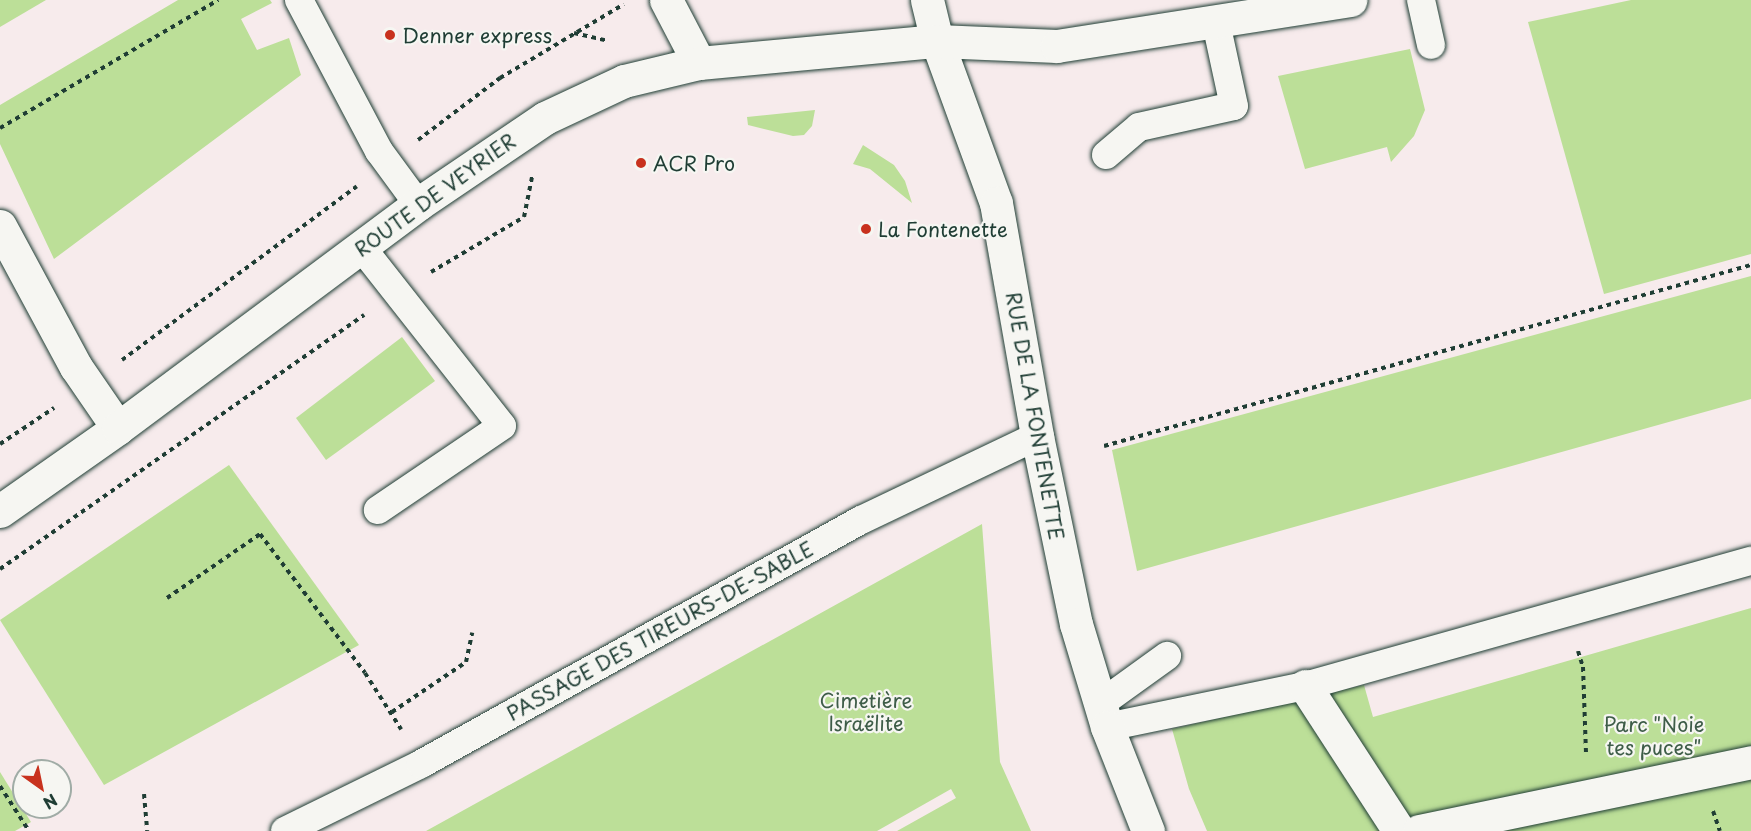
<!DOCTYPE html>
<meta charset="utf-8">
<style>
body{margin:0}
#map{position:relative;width:1751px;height:831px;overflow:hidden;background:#f7ebec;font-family:"Playpen Sans",sans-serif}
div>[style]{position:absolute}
.green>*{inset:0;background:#bcdf98}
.path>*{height:4px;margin-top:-2px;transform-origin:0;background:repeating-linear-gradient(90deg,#1f3d34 0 4.5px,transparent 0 9px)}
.roads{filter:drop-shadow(0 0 2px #1f3d34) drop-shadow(0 0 2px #1f3d34)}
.lane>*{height:28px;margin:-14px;padding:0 14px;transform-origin:14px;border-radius:14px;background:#f6f6f2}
.street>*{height:33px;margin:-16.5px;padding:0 16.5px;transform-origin:16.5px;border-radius:16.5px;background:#f6f6f2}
.secondary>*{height:33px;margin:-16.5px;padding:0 16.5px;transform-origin:16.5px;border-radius:16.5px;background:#f6f6f2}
.dots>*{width:16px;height:16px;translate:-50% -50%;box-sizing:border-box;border:3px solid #f6f6f2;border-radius:50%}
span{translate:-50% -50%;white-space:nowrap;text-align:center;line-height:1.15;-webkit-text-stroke:4.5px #f6f6f2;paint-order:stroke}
.poi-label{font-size:20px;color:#1f3d34}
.left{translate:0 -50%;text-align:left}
.street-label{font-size:20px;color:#1f3d34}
.park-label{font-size:20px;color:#3e5d48}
.north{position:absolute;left:12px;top:759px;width:60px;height:60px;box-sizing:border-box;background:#f6f6f2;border:2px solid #a0aca6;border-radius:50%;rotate:147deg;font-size:16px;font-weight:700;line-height:24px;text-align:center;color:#1f3d34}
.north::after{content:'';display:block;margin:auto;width:21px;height:27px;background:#c8321e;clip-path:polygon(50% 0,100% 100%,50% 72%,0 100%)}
</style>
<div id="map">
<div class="green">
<i style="clip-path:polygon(0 0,46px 0,0 27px)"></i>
<i style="clip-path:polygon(178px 0,270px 0,272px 3px,241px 19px,257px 50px,289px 38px,301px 75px,54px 259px,0 144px,0 105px)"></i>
<i style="clip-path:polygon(1631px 0,1751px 0,1751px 254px,1604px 294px,1528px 22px)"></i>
<i style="clip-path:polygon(1410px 49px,1425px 110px,1414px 136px,1391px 162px,1387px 147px,1305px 169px,1278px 76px)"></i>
<i style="clip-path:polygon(815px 110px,812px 126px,804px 135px,793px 136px,748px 125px,747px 117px)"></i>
<i style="clip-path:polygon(863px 145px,894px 165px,905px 181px,912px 203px,870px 169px,853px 164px)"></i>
<i style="clip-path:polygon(1751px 276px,1751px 399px,1137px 571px,1112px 450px)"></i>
<i style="clip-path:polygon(402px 337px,435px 381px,326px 460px,296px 418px)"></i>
<i style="clip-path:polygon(229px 465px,359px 645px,104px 785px,0 620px)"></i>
<i style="clip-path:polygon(982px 524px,1000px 762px,1031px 831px,897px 831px,956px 798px,951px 789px,877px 831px,426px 831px)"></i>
<i style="clip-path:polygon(1751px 608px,1751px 831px,1207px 831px,1189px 789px,1172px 729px,1364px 685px,1373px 717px)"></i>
<i style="clip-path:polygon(0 772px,31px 822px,15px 831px,0 831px)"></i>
</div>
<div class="path">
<i style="left:574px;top:33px;width:35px;rotate:13deg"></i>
<i style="left:0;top:128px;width:253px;rotate:-30.4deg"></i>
<i style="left:418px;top:140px;width:103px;rotate:-37.1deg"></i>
<i style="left:500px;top:78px;width:144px;rotate:-30.8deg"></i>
<i style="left:431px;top:272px;width:108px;rotate:-30.6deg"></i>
<i style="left:524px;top:217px;width:41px;rotate:-78.7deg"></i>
<i style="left:122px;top:360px;width:292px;rotate:-36.5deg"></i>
<i style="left:0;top:444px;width:65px;rotate:-33.7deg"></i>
<i style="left:1104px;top:446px;width:672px;rotate:-15.63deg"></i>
<i style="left:0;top:569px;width:444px;rotate:-34.9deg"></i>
<i style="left:167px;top:598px;width:113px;rotate:-34.5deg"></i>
<i style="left:260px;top:534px;width:174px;rotate:52.9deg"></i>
<i style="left:365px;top:673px;width:67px;rotate:57.3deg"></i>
<i style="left:1578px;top:651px;width:17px;rotate:73deg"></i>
<i style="left:1583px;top:667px;width:87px;rotate:88deg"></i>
<i style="left:392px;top:712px;width:89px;rotate:-34deg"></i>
<i style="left:466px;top:662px;width:30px;rotate:-78deg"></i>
<i style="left:0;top:786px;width:54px;rotate:57.2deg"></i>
<i style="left:144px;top:794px;width:37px;rotate:85deg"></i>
<i style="left:1713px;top:811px;width:21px;rotate:71deg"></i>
</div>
<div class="roads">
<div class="lane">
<i style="left:299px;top:0;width:171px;rotate:62.1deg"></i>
<i style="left:379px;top:151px;width:66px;rotate:53.7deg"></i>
<i style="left:1421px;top:0;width:46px;rotate:77.5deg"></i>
<i style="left:1106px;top:155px;width:43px;rotate:-40.3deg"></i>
<i style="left:1139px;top:127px;width:97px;rotate:-12.5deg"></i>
<i style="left:1234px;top:106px;width:85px;rotate:-102.2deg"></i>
<i style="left:362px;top:248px;width:226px;rotate:51.8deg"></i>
<i style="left:502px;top:426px;width:150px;rotate:145.9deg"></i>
<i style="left:1099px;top:705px;width:84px;rotate:-35.8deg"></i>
<i style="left:1107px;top:727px;width:202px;rotate:-11.7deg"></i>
<i style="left:1305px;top:686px;width:463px;rotate:-15.7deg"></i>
<i style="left:285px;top:831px;width:152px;rotate:-26.2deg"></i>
<i style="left:421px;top:764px;width:503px;rotate:-29.01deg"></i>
<i style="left:861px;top:520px;width:195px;rotate:-25.5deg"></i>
</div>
<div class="street">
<i style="left:666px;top:0;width:71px;rotate:62.4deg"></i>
<i style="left:0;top:226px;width:160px;rotate:61.7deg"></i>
<i style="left:76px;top:367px;width:74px;rotate:55.5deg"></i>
<i style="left:1305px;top:686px;width:173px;rotate:57deg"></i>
<i style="left:1419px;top:831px;width:339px;rotate:-11.7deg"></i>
</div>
<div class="secondary">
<i style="left:927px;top:0;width:42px;rotate:76.3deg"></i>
<i style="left:937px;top:41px;width:172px;rotate:70deg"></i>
<i style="left:996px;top:203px;width:237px;rotate:80deg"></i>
<i style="left:1037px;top:436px;width:192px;rotate:78.3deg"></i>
<i style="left:1076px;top:624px;width:108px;rotate:73.2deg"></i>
<i style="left:1107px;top:727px;width:112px;rotate:68.5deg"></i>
<i style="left:0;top:511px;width:144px;rotate:-35.1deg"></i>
<i style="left:118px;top:428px;width:374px;rotate:-36.7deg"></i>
<i style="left:418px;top:204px;width:153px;rotate:-34.1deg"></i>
<i style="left:545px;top:118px;width:87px;rotate:-25.1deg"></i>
<i style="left:624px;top:81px;width:77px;rotate:-13.5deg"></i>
<i style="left:699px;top:63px;width:239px;rotate:-5.3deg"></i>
<i style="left:937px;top:41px;width:120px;rotate:2.4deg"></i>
<i style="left:1057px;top:46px;width:297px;rotate:-8.9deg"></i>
</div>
</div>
<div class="dots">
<i style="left:390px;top:35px;background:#c8321e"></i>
<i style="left:641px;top:163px;background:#c8321e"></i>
<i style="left:866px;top:229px;background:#c8321e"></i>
</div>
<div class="poi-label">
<span class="left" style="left:402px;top:35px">Denner express</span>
<span class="left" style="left:653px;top:163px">ACR Pro</span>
<span class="left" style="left:878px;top:229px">La Fontenette</span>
</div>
<div class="street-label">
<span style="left:435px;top:195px;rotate:-36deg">ROUTE DE VEYRIER</span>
<span style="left:1035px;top:416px;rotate:80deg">RUE DE LA FONTENETTE</span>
<span style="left:660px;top:631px;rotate:-29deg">PASSAGE DES TIREURS-DE-SABLE</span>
</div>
<div class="park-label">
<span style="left:866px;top:712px">Cimetière<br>Israëlite</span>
<span style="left:1654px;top:736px">Parc "Noie<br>tes puces"</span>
</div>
<div class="north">N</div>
</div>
